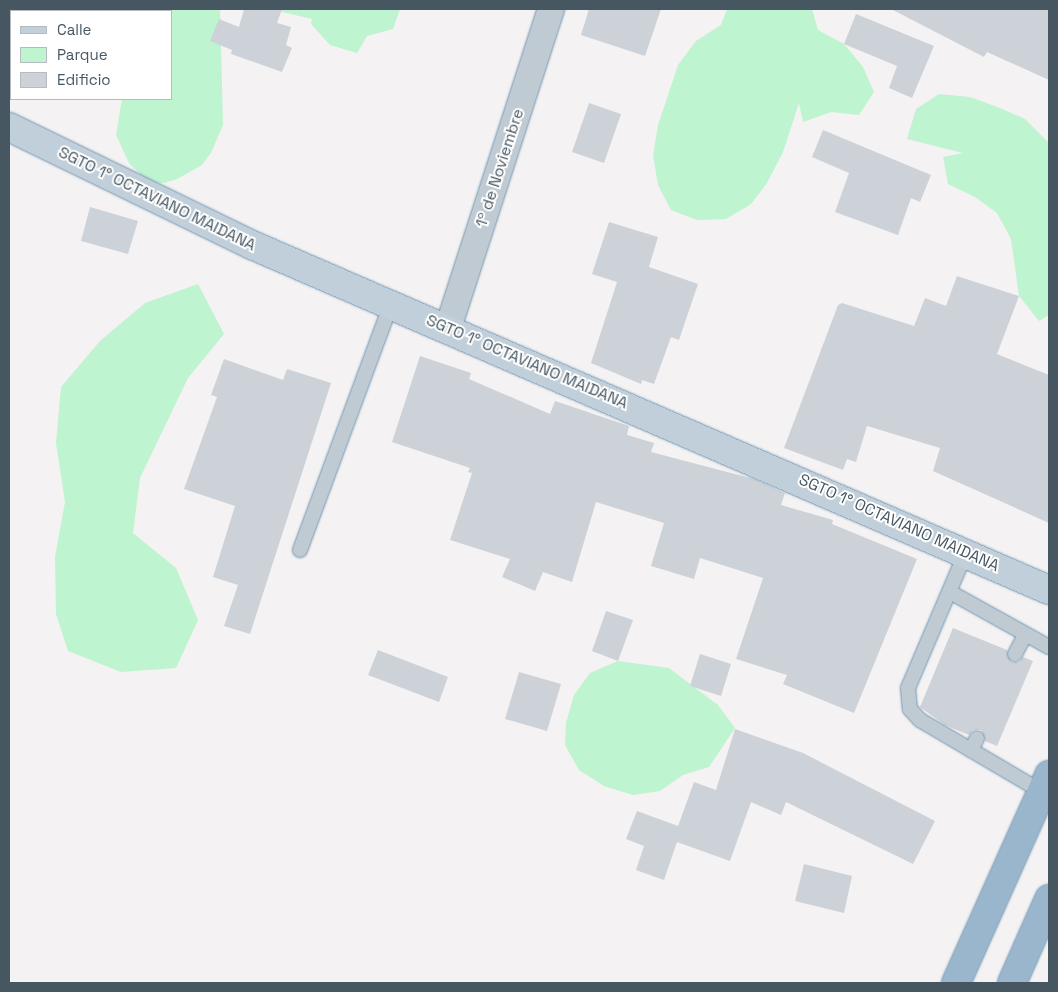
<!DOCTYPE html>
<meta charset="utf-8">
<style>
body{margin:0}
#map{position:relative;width:1058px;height:992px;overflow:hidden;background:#f4f2f2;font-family:"Space Grotesk",sans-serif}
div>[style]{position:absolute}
.green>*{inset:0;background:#bef4cf}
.building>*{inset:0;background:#cdd2d8}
.roads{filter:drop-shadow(0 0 1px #7093b1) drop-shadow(0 0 1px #7093b1)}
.service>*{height:14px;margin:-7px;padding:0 7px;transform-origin:7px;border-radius:7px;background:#bfcad2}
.minor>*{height:26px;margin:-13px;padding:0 13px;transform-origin:13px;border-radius:13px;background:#bfcad2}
.secondary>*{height:28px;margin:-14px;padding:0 14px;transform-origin:14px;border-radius:14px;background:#c1cfda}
.trunk>*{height:28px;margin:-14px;padding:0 14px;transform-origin:14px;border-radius:14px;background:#9ab6cc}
span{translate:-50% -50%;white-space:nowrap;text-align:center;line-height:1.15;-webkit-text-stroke:4px #fff;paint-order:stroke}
.street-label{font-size:16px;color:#475762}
.frame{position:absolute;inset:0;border:10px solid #475762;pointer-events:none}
.legend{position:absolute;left:10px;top:10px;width:162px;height:90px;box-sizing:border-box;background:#fff;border:1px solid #b5bcc0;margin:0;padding:6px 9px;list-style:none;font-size:15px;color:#475762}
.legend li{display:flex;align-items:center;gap:10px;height:25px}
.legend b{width:25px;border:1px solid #b5bcc0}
</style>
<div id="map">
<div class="green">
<i style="clip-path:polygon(117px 9px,220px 9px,223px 125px,211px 153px,202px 165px,177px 179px,164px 183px,151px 182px,139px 173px,129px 163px,116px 135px,122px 99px,171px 99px,171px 11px)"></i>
<i style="clip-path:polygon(270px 9px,400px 9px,393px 29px,367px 36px,357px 53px,330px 45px,311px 24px,312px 19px)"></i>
<i style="clip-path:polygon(727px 9px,812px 9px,818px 30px,844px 44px,863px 67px,874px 92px,859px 115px,831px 112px,803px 122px,799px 103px,783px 152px,767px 183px,751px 204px,726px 219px,697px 220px,671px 210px,658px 185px,653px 155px,658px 125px,678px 65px,696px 41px,721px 25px)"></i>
<i style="clip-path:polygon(939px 94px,970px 97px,1000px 108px,1025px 119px,1049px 143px,1049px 315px,1039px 321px,1019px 296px,1011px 239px,997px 213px,975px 197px,948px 184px,943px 157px,963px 153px,907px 139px,916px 109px)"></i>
<i style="clip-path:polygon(198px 284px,224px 334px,188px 378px,140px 478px,133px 533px,176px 568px,198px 620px,176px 668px,121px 672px,68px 651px,56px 614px,55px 557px,65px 502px,56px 443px,61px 387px,100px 341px,145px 303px)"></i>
<i style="clip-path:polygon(618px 661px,669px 668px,718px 705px,735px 728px,709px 767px,683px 775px,660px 791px,633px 795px,604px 786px,579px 770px,565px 745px,566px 723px,574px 695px,590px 673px)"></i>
</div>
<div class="building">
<i style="clip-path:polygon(244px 9px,282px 9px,277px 23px,291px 27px,286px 45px,292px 48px,282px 72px,231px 54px,232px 50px,210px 41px,219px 19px,239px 27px)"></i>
<i style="clip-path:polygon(589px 9px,661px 9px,645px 56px,581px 35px)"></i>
<i style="clip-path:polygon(891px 9px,1049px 9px,1049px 80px,987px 52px,984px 57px)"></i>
<i style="clip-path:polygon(856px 14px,934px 46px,912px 98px,889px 88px,897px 66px,844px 44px)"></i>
<i style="clip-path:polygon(589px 103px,621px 114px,604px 163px,572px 152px)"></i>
<i style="clip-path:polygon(823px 130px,931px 175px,920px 202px,911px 198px,898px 235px,835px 212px,849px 173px,812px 157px)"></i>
<i style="clip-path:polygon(90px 207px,138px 221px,128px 254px,81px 241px)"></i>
<i style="clip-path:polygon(609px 222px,658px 237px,649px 267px,698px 284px,679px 340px,671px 337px,654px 384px,642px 380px,641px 384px,591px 363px,617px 282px,592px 274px)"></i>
<i style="clip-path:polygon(957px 276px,1019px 296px,997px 354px,1049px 375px,1049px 523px,933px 471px,940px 448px,867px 426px,856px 462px,847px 459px,843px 470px,784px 448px,838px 305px,842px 303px,914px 326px,925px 298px,946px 306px)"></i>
<i style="clip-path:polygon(420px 356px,471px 373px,469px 379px,550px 414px,555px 401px,629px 426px,627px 435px,654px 443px,651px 452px,754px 479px,785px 493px,781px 505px,833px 520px,832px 524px,917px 559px,854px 713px,783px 684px,787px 675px,736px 659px,763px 578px,700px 558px,694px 579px,651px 566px,664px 523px,596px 502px,572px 582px,543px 572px,535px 591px,502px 577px,510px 559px,450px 540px,472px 473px,468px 472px,470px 468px,392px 442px)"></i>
<i style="clip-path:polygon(224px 359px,283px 380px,287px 369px,331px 383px,250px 634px,224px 626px,238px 585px,213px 577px,235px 506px,184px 489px,217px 397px,211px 395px)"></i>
<i style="clip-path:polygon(606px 611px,633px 620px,618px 661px,592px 651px)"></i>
<i style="clip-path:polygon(953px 628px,1007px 650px,1011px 662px,1019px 662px,1023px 657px,1033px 661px,997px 746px,985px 741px,981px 730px,973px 730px,969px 735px,945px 725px,920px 707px)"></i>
<i style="clip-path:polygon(378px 650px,448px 677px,439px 702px,368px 675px)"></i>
<i style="clip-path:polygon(700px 654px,731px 664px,721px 696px,690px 686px)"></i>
<i style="clip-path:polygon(519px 672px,561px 684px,547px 731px,505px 719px)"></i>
<i style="clip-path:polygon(735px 729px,803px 753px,935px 821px,913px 864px,786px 802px,781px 815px,751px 802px,730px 861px,677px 842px,664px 880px,636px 870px,644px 846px,626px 839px,637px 811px,678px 826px,694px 782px,716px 790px)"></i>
<i style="clip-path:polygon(804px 864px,852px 876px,844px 913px,795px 901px)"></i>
</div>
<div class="roads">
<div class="service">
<i style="left:300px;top:550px;width:262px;rotate:-69.7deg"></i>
<i style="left:966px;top:552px;width:148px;rotate:113.1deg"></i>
<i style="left:908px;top:688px;width:21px;rotate:85deg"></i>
<i style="left:910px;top:709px;width:15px;rotate:48deg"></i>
<i style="left:920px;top:720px;width:142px;rotate:30.5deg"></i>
<i style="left:950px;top:592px;width:113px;rotate:29.1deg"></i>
<i style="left:1015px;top:654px;width:21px;rotate:-62deg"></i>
<i style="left:971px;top:750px;width:13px;rotate:-63deg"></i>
</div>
<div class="minor">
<i style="left:448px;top:328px;width:335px;rotate:-72.1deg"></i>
</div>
<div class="secondary">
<i style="left:9px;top:127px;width:270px;rotate:25.9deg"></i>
<i style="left:252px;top:245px;width:868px;rotate:23.41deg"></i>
</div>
<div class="trunk">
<i style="left:956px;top:983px;width:228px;rotate:-65.9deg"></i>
<i style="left:1012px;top:983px;width:92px;rotate:-66.2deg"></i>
</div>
</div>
<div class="street-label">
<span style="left:500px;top:168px;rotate:-72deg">1º de Noviembre</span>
<span style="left:157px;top:199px;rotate:26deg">SGTO 1° OCTAVIANO MAIDANA</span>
<span style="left:527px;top:362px;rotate:23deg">SGTO 1° OCTAVIANO MAIDANA</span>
<span style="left:899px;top:523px;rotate:24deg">SGTO 1° OCTAVIANO MAIDANA</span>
</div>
<div class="frame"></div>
<ul class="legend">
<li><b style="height:6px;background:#c1cfda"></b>Calle</li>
<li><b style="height:14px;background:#bef4cf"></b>Parque</li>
<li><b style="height:14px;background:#cdd2d8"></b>Edificio</li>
</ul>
</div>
